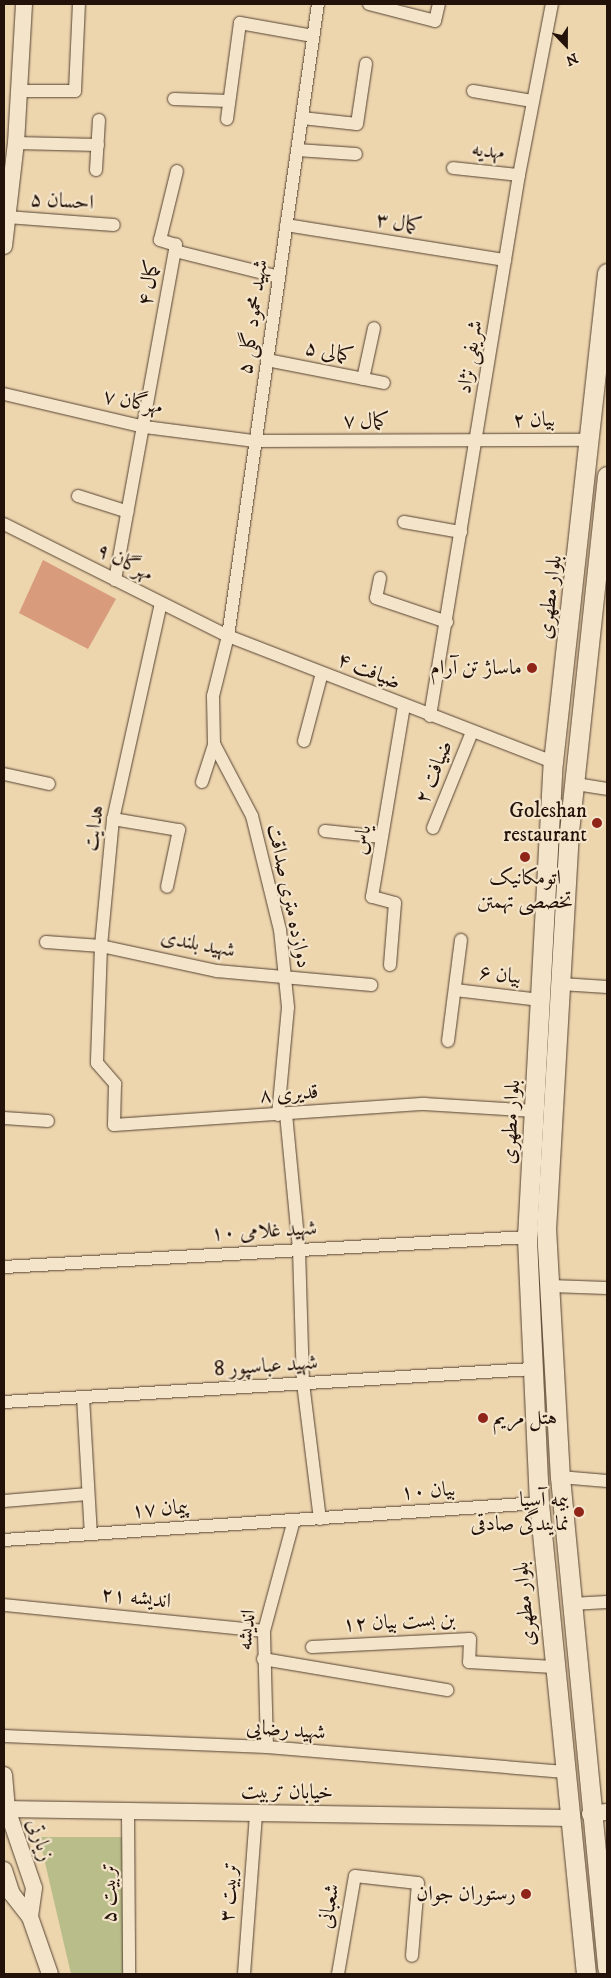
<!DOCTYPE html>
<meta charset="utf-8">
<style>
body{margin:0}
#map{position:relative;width:611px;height:1978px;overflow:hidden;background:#edd5ae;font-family:"IM FELL DW Pica",Amiri,serif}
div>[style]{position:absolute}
.green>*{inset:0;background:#b9bd8a}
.building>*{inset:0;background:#d89b7b}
.roads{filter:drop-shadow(0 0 1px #564332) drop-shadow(0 0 1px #564332)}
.minor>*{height:12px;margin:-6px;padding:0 6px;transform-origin:6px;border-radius:6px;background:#f3e4ca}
.tertiary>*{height:16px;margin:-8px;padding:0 8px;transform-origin:8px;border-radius:8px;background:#f3e4ca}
.secondary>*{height:19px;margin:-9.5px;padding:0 9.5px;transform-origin:9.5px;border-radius:9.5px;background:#f3e4ca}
.dots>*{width:14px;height:14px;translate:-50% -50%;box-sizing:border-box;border:2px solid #f3e4ca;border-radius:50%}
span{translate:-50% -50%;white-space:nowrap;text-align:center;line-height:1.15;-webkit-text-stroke:4.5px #f3e4ca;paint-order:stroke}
.street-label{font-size:21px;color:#231209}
.poi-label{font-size:21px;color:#231209}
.right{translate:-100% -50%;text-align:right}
.left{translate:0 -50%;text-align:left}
.frame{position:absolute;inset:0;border:5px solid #231209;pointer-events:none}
.north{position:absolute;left:541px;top:20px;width:50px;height:50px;-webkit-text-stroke:4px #f3e4ca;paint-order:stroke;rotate:158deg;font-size:14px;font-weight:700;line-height:20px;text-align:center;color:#231209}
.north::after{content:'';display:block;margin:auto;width:18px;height:22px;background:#231209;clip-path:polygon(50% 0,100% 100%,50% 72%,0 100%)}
</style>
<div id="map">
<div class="green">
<i style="clip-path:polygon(39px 1837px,128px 1837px,129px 1974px,71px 1974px)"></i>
</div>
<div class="building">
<i style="clip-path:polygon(43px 560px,116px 599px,88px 649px,19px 613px)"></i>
</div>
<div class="roads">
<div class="minor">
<i style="left:369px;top:4px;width:68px;rotate:14.4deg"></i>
<i style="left:435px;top:21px;width:17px;rotate:-77deg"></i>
<i style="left:19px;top:91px;width:56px"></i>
<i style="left:75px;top:91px;width:87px;rotate:-87.4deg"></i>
<i style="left:473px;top:91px;width:60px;rotate:9.6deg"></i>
<i style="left:174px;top:99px;width:55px;rotate:2.1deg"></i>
<i style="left:302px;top:118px;width:55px;rotate:6.2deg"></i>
<i style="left:357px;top:124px;width:61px;rotate:-81.5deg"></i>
<i style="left:227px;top:119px;width:97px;rotate:-82.3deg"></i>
<i style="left:240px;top:23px;width:74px;rotate:10.1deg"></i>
<i style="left:16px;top:143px;width:82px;rotate:1.4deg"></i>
<i style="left:297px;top:150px;width:59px;rotate:3.9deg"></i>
<i style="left:453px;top:168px;width:66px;rotate:6.1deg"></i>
<i style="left:96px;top:170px;width:50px;rotate:-86.6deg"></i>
<i style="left:7px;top:217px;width:107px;rotate:4.3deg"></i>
<i style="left:286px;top:225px;width:222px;rotate:9.1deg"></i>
<i style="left:175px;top:251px;width:107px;rotate:14deg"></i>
<i style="left:267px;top:360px;width:119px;rotate:11.1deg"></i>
<i style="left:363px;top:379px;width:52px;rotate:-77.8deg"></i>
<i style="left:4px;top:394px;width:145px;rotate:13.2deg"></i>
<i style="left:145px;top:427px;width:111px;rotate:7.3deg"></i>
<i style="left:255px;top:441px;width:337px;rotate:-0.2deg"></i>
<i style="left:78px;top:496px;width:52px;rotate:17.7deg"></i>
<i style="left:404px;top:522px;width:58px;rotate:10deg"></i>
<i style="left:4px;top:524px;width:250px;rotate:26.6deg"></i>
<i style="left:228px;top:636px;width:349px;rotate:21.2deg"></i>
<i style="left:380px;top:578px;width:20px;rotate:101deg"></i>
<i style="left:376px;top:598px;width:75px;rotate:18.7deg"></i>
<i style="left:115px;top:580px;width:341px;rotate:-79.7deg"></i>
<i style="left:176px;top:245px;width:17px;rotate:-163deg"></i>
<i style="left:160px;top:240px;width:71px;rotate:-76.2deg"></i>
<i style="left:161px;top:603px;width:221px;rotate:102.5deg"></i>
<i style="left:113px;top:819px;width:128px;rotate:95.4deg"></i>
<i style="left:101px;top:946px;width:117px;rotate:92deg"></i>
<i style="left:97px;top:1063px;width:28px;rotate:49deg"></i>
<i style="left:115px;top:1084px;width:41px;rotate:91.4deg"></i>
<i style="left:114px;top:1125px;width:311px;rotate:-3.9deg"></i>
<i style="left:424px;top:1104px;width:110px;rotate:3.6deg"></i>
<i style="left:430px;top:716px;width:548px;rotate:-80.66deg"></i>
<i style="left:519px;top:175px;width:174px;rotate:-79.1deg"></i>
<i style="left:304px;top:741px;width:70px;rotate:-75.2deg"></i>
<i style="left:4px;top:774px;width:46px;rotate:12.5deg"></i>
<i style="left:202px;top:782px;width:40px;rotate:-72deg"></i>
<i style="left:576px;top:784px;width:31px;rotate:9deg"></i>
<i style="left:113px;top:819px;width:67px;rotate:9.5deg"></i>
<i style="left:179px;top:830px;width:58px;rotate:101.9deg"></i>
<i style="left:433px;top:828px;width:104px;rotate:-67.9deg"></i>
<i style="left:325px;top:831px;width:57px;rotate:6deg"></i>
<i style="left:46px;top:942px;width:55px;rotate:4.2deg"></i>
<i style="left:101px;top:946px;width:119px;rotate:12.2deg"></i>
<i style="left:217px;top:971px;width:155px;rotate:5.2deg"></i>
<i style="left:390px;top:965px;width:62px;rotate:-85.4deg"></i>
<i style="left:395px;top:903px;width:24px;rotate:-165deg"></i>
<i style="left:372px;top:897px;width:194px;rotate:-80.5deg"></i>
<i style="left:561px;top:984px;width:46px;rotate:3.7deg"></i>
<i style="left:455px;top:990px;width:86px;rotate:6.7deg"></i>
<i style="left:448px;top:1041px;width:102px;rotate:-82.7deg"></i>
<i style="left:286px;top:1114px;width:136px;rotate:84.5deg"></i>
<i style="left:299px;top:1249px;width:134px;rotate:88.3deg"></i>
<i style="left:303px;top:1383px;width:137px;rotate:82.9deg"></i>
<i style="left:278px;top:1115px;width:108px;rotate:-84.7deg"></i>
<i style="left:288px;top:1007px;width:77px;rotate:-95.9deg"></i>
<i style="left:280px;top:930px;width:117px;rotate:-103.8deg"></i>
<i style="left:252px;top:816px;width:81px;rotate:-117.8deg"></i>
<i style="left:214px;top:744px;width:48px;rotate:-91.2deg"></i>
<i style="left:213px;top:696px;width:62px;rotate:-76deg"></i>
<i style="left:228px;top:636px;width:638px;rotate:-81.9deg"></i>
<i style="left:4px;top:1118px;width:44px;rotate:3.9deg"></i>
<i style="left:4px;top:1267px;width:524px;rotate:-3.28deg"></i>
<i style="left:550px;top:1286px;width:57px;rotate:2deg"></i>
<i style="left:83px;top:1397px;width:137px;rotate:86.7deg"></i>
<i style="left:4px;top:1402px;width:528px;rotate:-3.58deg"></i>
<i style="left:560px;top:1477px;width:47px;rotate:4.9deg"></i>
<i style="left:4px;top:1501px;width:84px;rotate:-4.8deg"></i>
<i style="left:4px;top:1540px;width:536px;rotate:-3.96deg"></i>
<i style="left:571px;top:1604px;width:36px;rotate:-3deg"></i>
<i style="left:4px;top:1605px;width:261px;rotate:5.7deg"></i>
<i style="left:312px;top:1647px;width:158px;rotate:-2.9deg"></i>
<i style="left:470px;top:1639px;width:23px;rotate:92deg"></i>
<i style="left:469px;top:1662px;width:84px;rotate:3.4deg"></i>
<i style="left:263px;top:1659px;width:187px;rotate:9.6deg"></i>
<i style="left:4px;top:1736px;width:263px;rotate:2.4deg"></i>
<i style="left:267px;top:1747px;width:299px;rotate:4.8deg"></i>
<i style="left:267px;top:1747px;width:116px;rotate:-91.5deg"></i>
<i style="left:264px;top:1631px;width:115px;rotate:-74.9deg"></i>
<i style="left:128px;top:1811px;width:163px;rotate:89.6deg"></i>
<i style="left:244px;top:1974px;width:161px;rotate:-85.7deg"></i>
<i style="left:338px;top:1974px;width:99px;rotate:-80.2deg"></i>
<i style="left:355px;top:1876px;width:63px;rotate:6.3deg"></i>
<i style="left:418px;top:1883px;width:73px;rotate:94.7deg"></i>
</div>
<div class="tertiary">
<i style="left:4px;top:246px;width:104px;rotate:-83.4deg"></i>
<i style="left:16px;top:143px;width:139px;rotate:-86.7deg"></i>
<i style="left:4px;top:1775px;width:34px;rotate:85deg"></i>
<i style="left:7px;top:1809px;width:83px;rotate:71.1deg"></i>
<i style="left:34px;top:1888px;width:29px;rotate:98deg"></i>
<i style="left:4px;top:1809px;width:566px;rotate:0.91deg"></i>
<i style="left:590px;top:1814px;width:17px;rotate:-7deg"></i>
<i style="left:4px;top:1870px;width:25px;rotate:72deg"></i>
<i style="left:12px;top:1894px;width:29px;rotate:52deg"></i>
<i style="left:30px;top:1917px;width:60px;rotate:70.7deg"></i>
</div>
<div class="secondary">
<i style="left:607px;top:476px;width:357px;rotate:96.1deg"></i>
<i style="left:569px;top:831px;width:398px;rotate:93.3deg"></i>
<i style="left:546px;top:1228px;width:249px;rotate:86.8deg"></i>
<i style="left:560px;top:1477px;width:493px;rotate:84.5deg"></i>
<i style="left:586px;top:1974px;width:473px;rotate:-95.7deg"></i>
<i style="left:539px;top:1503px;width:266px;rotate:-92.6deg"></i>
<i style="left:527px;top:1237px;width:476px;rotate:-86.9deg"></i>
<i style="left:553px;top:762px;width:492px;rotate:-83.7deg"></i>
</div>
</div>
<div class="dots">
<i style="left:532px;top:668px;background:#8f2418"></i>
<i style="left:597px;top:823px;background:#8f2418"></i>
<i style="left:525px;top:857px;background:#8f2418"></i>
<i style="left:483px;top:1418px;background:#8f2418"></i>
<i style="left:579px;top:1512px;background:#8f2418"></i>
<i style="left:526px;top:1894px;background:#8f2418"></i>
</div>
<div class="street-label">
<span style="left:488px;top:151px;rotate:6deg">مهدیه</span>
<span style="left:62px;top:201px;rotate:4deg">احسان ۵</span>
<span style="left:399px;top:223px;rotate:9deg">کمال ۳</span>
<span style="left:149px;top:283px;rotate:-80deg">کمال ۴</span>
<span style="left:253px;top:317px;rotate:-82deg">شهید محمود گلی ۵</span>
<span style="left:329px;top:352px;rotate:11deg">کمالی ۵</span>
<span style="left:470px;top:357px;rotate:-81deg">شریفی نژاد</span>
<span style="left:133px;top:402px;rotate:11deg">مهرگان ۷</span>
<span style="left:534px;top:420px;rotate:-1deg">بیان ۲</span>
<span style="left:366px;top:421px">کمال ۷</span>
<span style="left:125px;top:562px;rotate:27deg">مهرگان ۹</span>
<span style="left:550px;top:597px;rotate:-83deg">بلوار مطهری</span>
<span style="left:369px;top:671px;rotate:22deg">ضیافت ۴</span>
<span style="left:434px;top:772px;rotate:-68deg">ضیافت ۲</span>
<span style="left:94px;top:828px;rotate:-82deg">هدایت</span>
<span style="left:362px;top:840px;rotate:-80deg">یاس</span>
<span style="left:289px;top:896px;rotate:78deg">دوازده متری صداقت</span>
<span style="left:198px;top:944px;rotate:11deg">شهید بلندی</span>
<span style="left:500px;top:975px;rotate:7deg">بیان ۶</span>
<span style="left:289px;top:1094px;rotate:-4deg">قدیری ۸</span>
<span style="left:511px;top:1122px;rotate:-87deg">بلوار مطهری</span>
<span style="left:264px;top:1231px;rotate:-3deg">شهید غلامی ۱۰</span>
<span style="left:266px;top:1366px;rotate:-4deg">شهید عباسپور 8</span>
<span style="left:428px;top:1491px;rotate:-4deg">بیان ۱۰</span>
<span style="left:160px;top:1509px;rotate:-4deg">پیمان ۱۷</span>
<span style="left:136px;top:1598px;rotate:6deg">اندیشه ۲۱</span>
<span style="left:525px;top:1604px;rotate:-95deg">بلوار مطهری</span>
<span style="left:399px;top:1622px;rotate:-3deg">بن بست بیان ۱۲</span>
<span style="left:247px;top:1630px;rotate:-84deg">اندیشه</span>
<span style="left:286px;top:1730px;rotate:4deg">شهید رضایی</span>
<span style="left:287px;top:1792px;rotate:1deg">خیابان تربیت</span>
<span style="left:40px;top:1840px;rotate:72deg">زیارتی</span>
<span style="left:229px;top:1892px;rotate:-86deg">تربیت ۳</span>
<span style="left:109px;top:1893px;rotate:-90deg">تربیت ۵</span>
<span style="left:329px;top:1906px;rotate:-80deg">شعبانی</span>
</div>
<div class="poi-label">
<span class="right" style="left:522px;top:668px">ماساژ تن آرام</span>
<span class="right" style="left:587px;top:823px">Goleshan<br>restaurant</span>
<span style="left:525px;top:890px">اتومکانیک<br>تخصصی تهمتن</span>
<span class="left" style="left:493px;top:1418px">هتل مریم</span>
<span class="right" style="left:569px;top:1512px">بیمه آسیا<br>نمایندگی صادقی</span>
<span class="right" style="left:516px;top:1894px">رستوران جوان</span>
</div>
<div class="frame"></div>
<div class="north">N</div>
</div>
